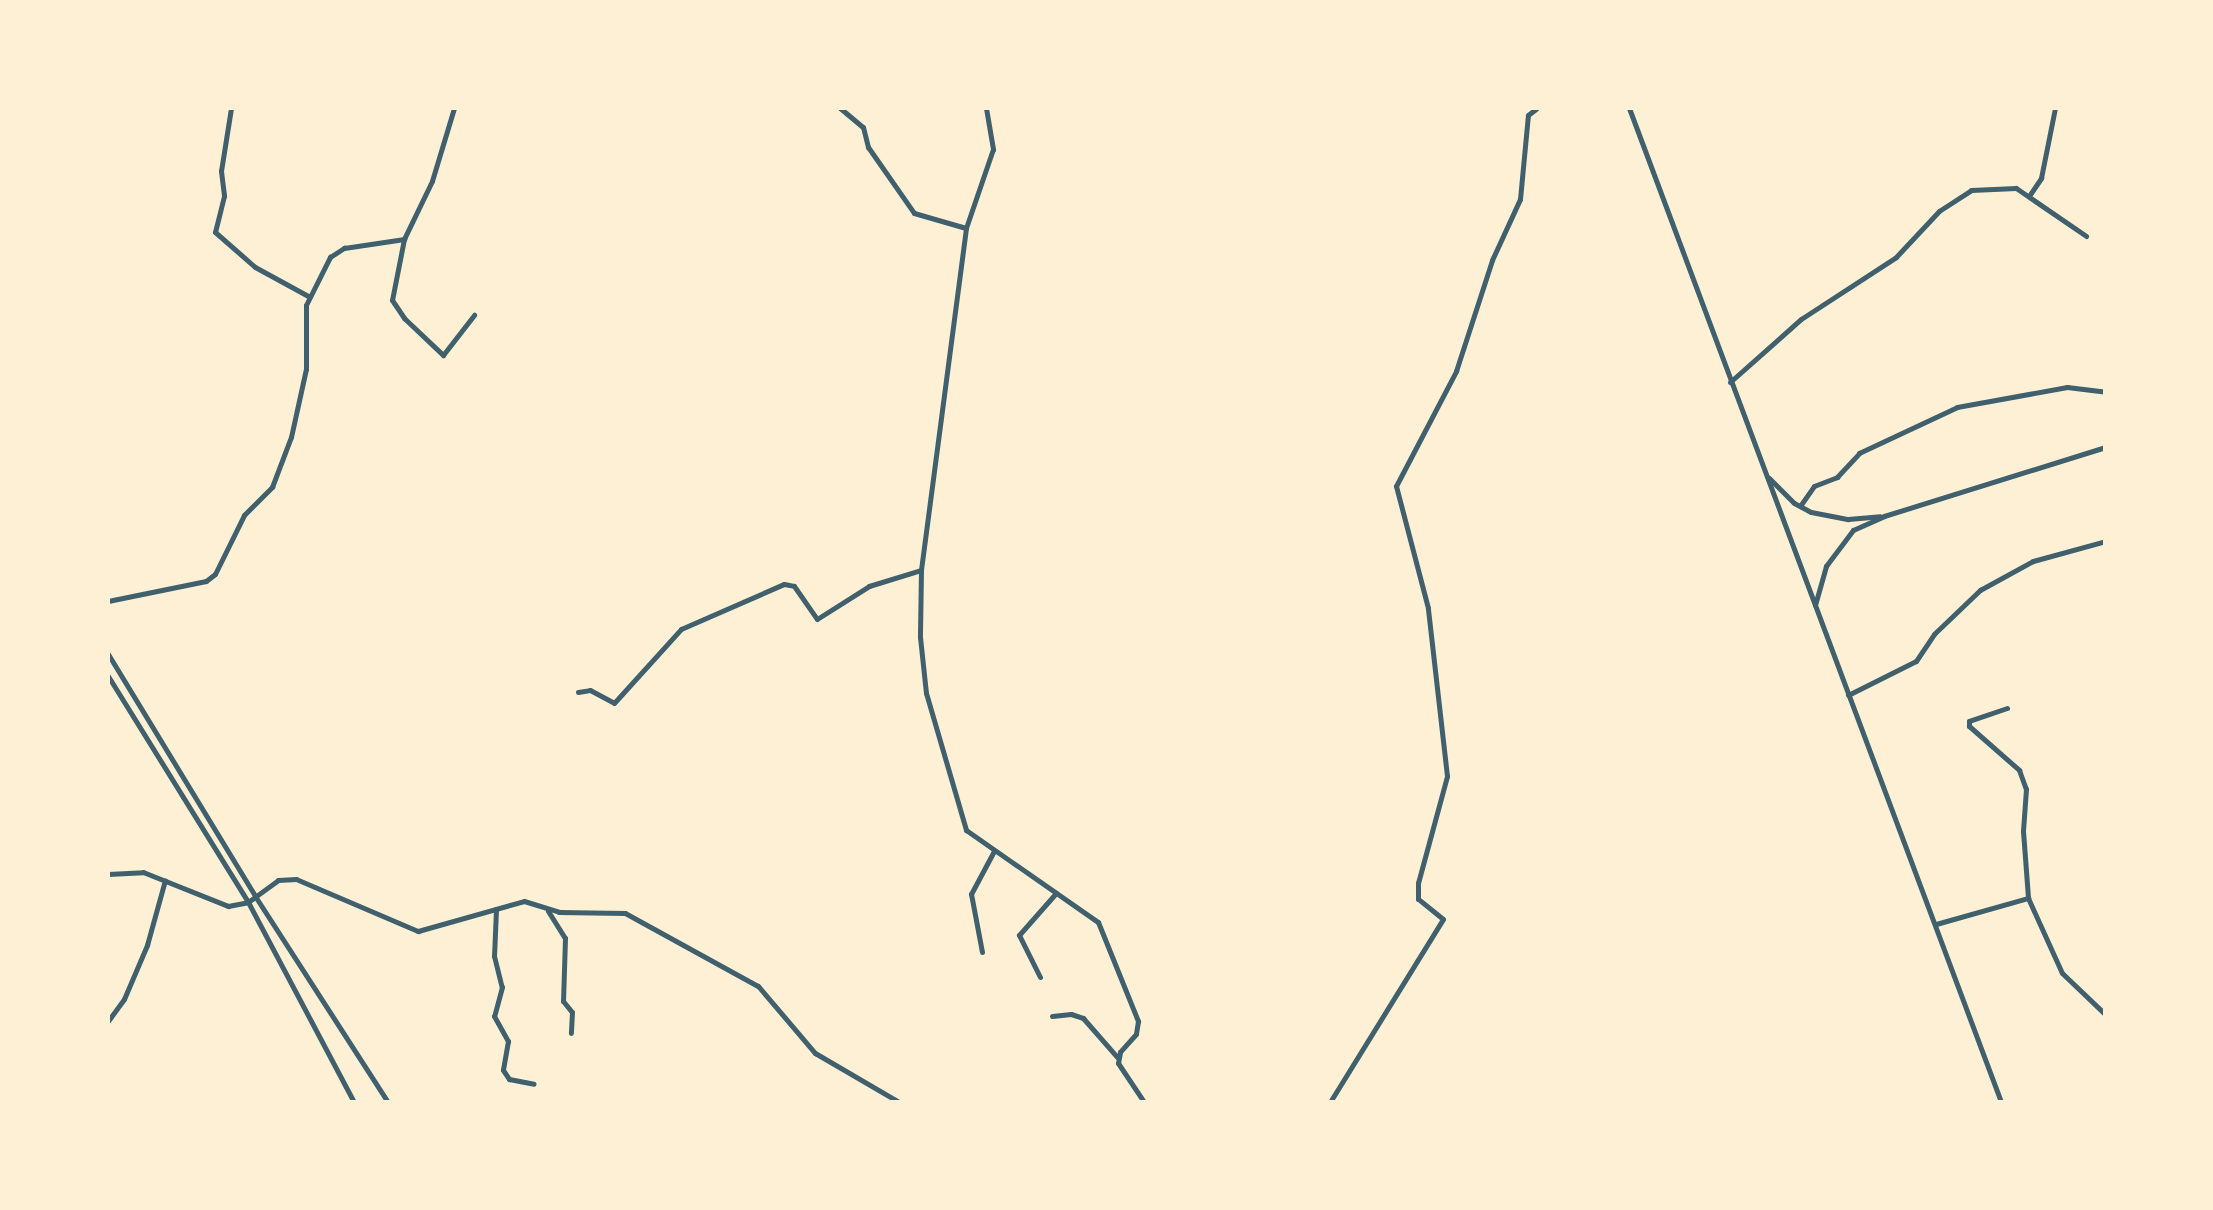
<!DOCTYPE html>
<style>
body{margin:0}
#map{position:relative;width:2213px;height:1210px;overflow:hidden;background:#fdf0d5;font-family:Commissioner,sans-serif}
div>[style]{position:absolute}
.minor>*{height:5px;margin:-2.5px;padding:0 2.5px;transform-origin:2.5px;border-radius:2.5px;background:#3f606c}
.tertiary>*{height:5px;margin:-2.5px;padding:0 2.5px;transform-origin:2.5px;border-radius:2.5px;background:#3f606c}
span{translate:-50% -50%;white-space:nowrap;text-align:center;line-height:1.15;-webkit-text-stroke:10px #fdf0d5;paint-order:stroke}
.frame{position:absolute;inset:0;border:110px solid #fdf0d5;pointer-events:none}
</style>
<div id="map">
<div class="minor">
<i style="left:231px;top:108px;width:64px;rotate:99deg"></i>
<i style="left:221px;top:171px;width:25px;rotate:83deg"></i>
<i style="left:224px;top:196px;width:37px;rotate:104deg"></i>
<i style="left:215px;top:232px;width:53px;rotate:41.2deg"></i>
<i style="left:255px;top:267px;width:60px;rotate:28.7deg"></i>
<i style="left:454px;top:108px;width:76px;rotate:106.8deg"></i>
<i style="left:432px;top:181px;width:64px;rotate:115.8deg"></i>
<i style="left:404px;top:239px;width:62px;rotate:101.1deg"></i>
<i style="left:392px;top:300px;width:22px;rotate:56deg"></i>
<i style="left:404px;top:318px;width:54px;rotate:43.5deg"></i>
<i style="left:443px;top:355px;width:51px;rotate:-52.2deg"></i>
<i style="left:840px;top:108px;width:30px;rotate:40deg"></i>
<i style="left:863px;top:127px;width:21px;rotate:76deg"></i>
<i style="left:868px;top:147px;width:80px;rotate:55.1deg"></i>
<i style="left:914px;top:213px;width:54px;rotate:16.1deg"></i>
<i style="left:986px;top:108px;width:42px;rotate:80.3deg"></i>
<i style="left:993px;top:149px;width:83px;rotate:108.9deg"></i>
<i style="left:966px;top:228px;width:345px;rotate:97.5deg"></i>
<i style="left:921px;top:570px;width:67px;rotate:90.9deg"></i>
<i style="left:920px;top:637px;width:56px;rotate:83.9deg"></i>
<i style="left:926px;top:693px;width:143px;rotate:73.7deg"></i>
<i style="left:966px;top:830px;width:161px;rotate:34.9deg"></i>
<i style="left:1098px;top:922px;width:107px;rotate:68deg"></i>
<i style="left:1138px;top:1021px;width:13px;rotate:99deg"></i>
<i style="left:1136px;top:1034px;width:24px;rotate:132deg"></i>
<i style="left:1120px;top:1052px;width:11px;rotate:100deg"></i>
<i style="left:1118px;top:1063px;width:47px;rotate:56.3deg"></i>
<i style="left:2029px;top:196px;width:22px;rotate:-56deg"></i>
<i style="left:2041px;top:178px;width:71px;rotate:-78.7deg"></i>
<i style="left:1730px;top:382px;width:95px;rotate:-41.6deg"></i>
<i style="left:1801px;top:319px;width:113px;rotate:-33.1deg"></i>
<i style="left:1896px;top:257px;width:63px;rotate:-46.9deg"></i>
<i style="left:1939px;top:211px;width:38px;rotate:-33deg"></i>
<i style="left:1971px;top:190px;width:45px;rotate:-2.5deg"></i>
<i style="left:2016px;top:188px;width:85px;rotate:34.4deg"></i>
<i style="left:1800px;top:506px;width:24px;rotate:-55deg"></i>
<i style="left:1814px;top:486px;width:25px;rotate:-21deg"></i>
<i style="left:1837px;top:477px;width:33px;rotate:-47deg"></i>
<i style="left:1859px;top:453px;width:108px;rotate:-25.1deg"></i>
<i style="left:1957px;top:407px;width:112px;rotate:-10.3deg"></i>
<i style="left:2067px;top:387px;width:39px;rotate:7deg"></i>
<i style="left:108px;top:601px;width:100px;rotate:-11.5deg"></i>
<i style="left:206px;top:581px;width:11px;rotate:-38deg"></i>
<i style="left:215px;top:574px;width:66px;rotate:-63.8deg"></i>
<i style="left:244px;top:515px;width:40px;rotate:-45deg"></i>
<i style="left:272px;top:487px;width:53px;rotate:-69.2deg"></i>
<i style="left:291px;top:437px;width:70px;rotate:-77.6deg"></i>
<i style="left:306px;top:369px;width:64px;rotate:-90deg"></i>
<i style="left:306px;top:305px;width:54px;rotate:-63.4deg"></i>
<i style="left:330px;top:257px;width:17px;rotate:-33deg"></i>
<i style="left:344px;top:248px;width:61px;rotate:-8.5deg"></i>
<i style="left:578px;top:692px;width:12px;rotate:-9deg"></i>
<i style="left:590px;top:690px;width:27px;rotate:28deg"></i>
<i style="left:614px;top:703px;width:100px;rotate:-47.8deg"></i>
<i style="left:681px;top:629px;width:112px;rotate:-23.6deg"></i>
<i style="left:784px;top:584px;width:10px;rotate:11deg"></i>
<i style="left:794px;top:586px;width:40px;rotate:55.1deg"></i>
<i style="left:817px;top:619px;width:62px;rotate:-32.4deg"></i>
<i style="left:869px;top:586px;width:54px;rotate:-17.1deg"></i>
<i style="left:1848px;top:695px;width:76px;rotate:-26.6deg"></i>
<i style="left:1916px;top:661px;width:32px;rotate:-56deg"></i>
<i style="left:1934px;top:634px;width:64px;rotate:-43.7deg"></i>
<i style="left:1980px;top:590px;width:60px;rotate:-28.7deg"></i>
<i style="left:2033px;top:561px;width:76px;rotate:-15.3deg"></i>
<i style="left:2007px;top:708px;width:40px;rotate:161.1deg"></i>
<i style="left:1969px;top:721px;width:5px;rotate:90deg"></i>
<i style="left:1969px;top:726px;width:67px;rotate:41.3deg"></i>
<i style="left:2019px;top:770px;width:20px;rotate:70deg"></i>
<i style="left:2026px;top:789px;width:42px;rotate:94.1deg"></i>
<i style="left:2023px;top:831px;width:67px;rotate:85.7deg"></i>
<i style="left:2028px;top:898px;width:82px;rotate:65.6deg"></i>
<i style="left:2062px;top:973px;width:61px;rotate:43.7deg"></i>
<i style="left:108px;top:874px;width:35px;rotate:-3deg"></i>
<i style="left:143px;top:872px;width:92px;rotate:21.8deg"></i>
<i style="left:228px;top:906px;width:20px;rotate:-11deg"></i>
<i style="left:248px;top:902px;width:37px;rotate:-36deg"></i>
<i style="left:278px;top:880px;width:18px;rotate:-3deg"></i>
<i style="left:296px;top:879px;width:133px;rotate:23.1deg"></i>
<i style="left:418px;top:931px;width:110px;rotate:-15.8deg"></i>
<i style="left:524px;top:901px;width:37px;rotate:17deg"></i>
<i style="left:559px;top:912px;width:66px;rotate:0.9deg"></i>
<i style="left:625px;top:913px;width:152px;rotate:28.8deg"></i>
<i style="left:758px;top:986px;width:88px;rotate:49.6deg"></i>
<i style="left:815px;top:1053px;width:97px;rotate:30.3deg"></i>
<i style="left:496px;top:909px;width:47px;rotate:92.4deg"></i>
<i style="left:494px;top:956px;width:32px;rotate:76deg"></i>
<i style="left:502px;top:987px;width:30px;rotate:105deg"></i>
<i style="left:494px;top:1016px;width:29px;rotate:61deg"></i>
<i style="left:508px;top:1041px;width:29px;rotate:100deg"></i>
<i style="left:503px;top:1070px;width:11px;rotate:56deg"></i>
<i style="left:509px;top:1079px;width:25px;rotate:11deg"></i>
<i style="left:548px;top:911px;width:32px;rotate:58deg"></i>
<i style="left:565px;top:938px;width:63px;rotate:91.8deg"></i>
<i style="left:563px;top:1001px;width:14px;rotate:51deg"></i>
<i style="left:572px;top:1012px;width:21px;rotate:93deg"></i>
<i style="left:1936px;top:924px;width:96px;rotate:-15.8deg"></i>
<i style="left:982px;top:952px;width:59px;rotate:-100.7deg"></i>
<i style="left:971px;top:894px;width:49px;rotate:-61.9deg"></i>
<i style="left:1040px;top:977px;width:47px;rotate:-116.6deg"></i>
<i style="left:1019px;top:935px;width:56px;rotate:-48.6deg"></i>
<i style="left:1052px;top:1016px;width:19px;rotate:-6deg"></i>
<i style="left:1071px;top:1014px;width:13px;rotate:18deg"></i>
<i style="left:1083px;top:1018px;width:52px;rotate:48.9deg"></i>
<i style="left:108px;top:1021px;width:27px;rotate:-54deg"></i>
<i style="left:124px;top:999px;width:59px;rotate:-66.9deg"></i>
<i style="left:147px;top:945px;width:67px;rotate:-74.5deg"></i>
<i style="left:1330px;top:1102px;width:215px;rotate:-58.3deg"></i>
<i style="left:1443px;top:919px;width:32px;rotate:-141deg"></i>
<i style="left:1418px;top:899px;width:16px;rotate:-90deg"></i>
<i style="left:1418px;top:883px;width:111px;rotate:-74.8deg"></i>
<i style="left:1447px;top:776px;width:169px;rotate:-96.5deg"></i>
<i style="left:1428px;top:608px;width:126px;rotate:-104.7deg"></i>
<i style="left:1396px;top:486px;width:130px;rotate:-62.4deg"></i>
<i style="left:1456px;top:371px;width:117px;rotate:-72deg"></i>
<i style="left:1492px;top:260px;width:67px;rotate:-65.3deg"></i>
<i style="left:1520px;top:199px;width:84px;rotate:-84.6deg"></i>
<i style="left:1528px;top:115px;width:11px;rotate:-38deg"></i>
</div>
<div class="tertiary">
<i style="left:1629px;top:108px;width:1061px;rotate:69.48deg"></i>
<i style="left:1769px;top:478px;width:35px;rotate:45deg"></i>
<i style="left:1794px;top:503px;width:19px;rotate:28deg"></i>
<i style="left:1811px;top:512px;width:38px;rotate:11deg"></i>
<i style="left:1848px;top:519px;width:32px;rotate:-5deg"></i>
<i style="left:1815px;top:605px;width:41px;rotate:-74.2deg"></i>
<i style="left:1826px;top:566px;width:45px;rotate:-53.1deg"></i>
<i style="left:1853px;top:530px;width:34px;rotate:-24deg"></i>
<i style="left:1884px;top:516px;width:232px;rotate:-17.3deg"></i>
<i style="left:108px;top:654px;width:283px;rotate:58.7deg"></i>
<i style="left:255px;top:896px;width:245px;rotate:57.2deg"></i>
<i style="left:108px;top:676px;width:266px;rotate:58.2deg"></i>
<i style="left:248px;top:902px;width:226px;rotate:62.1deg"></i>
</div>
<div class="frame"></div>
</div>
